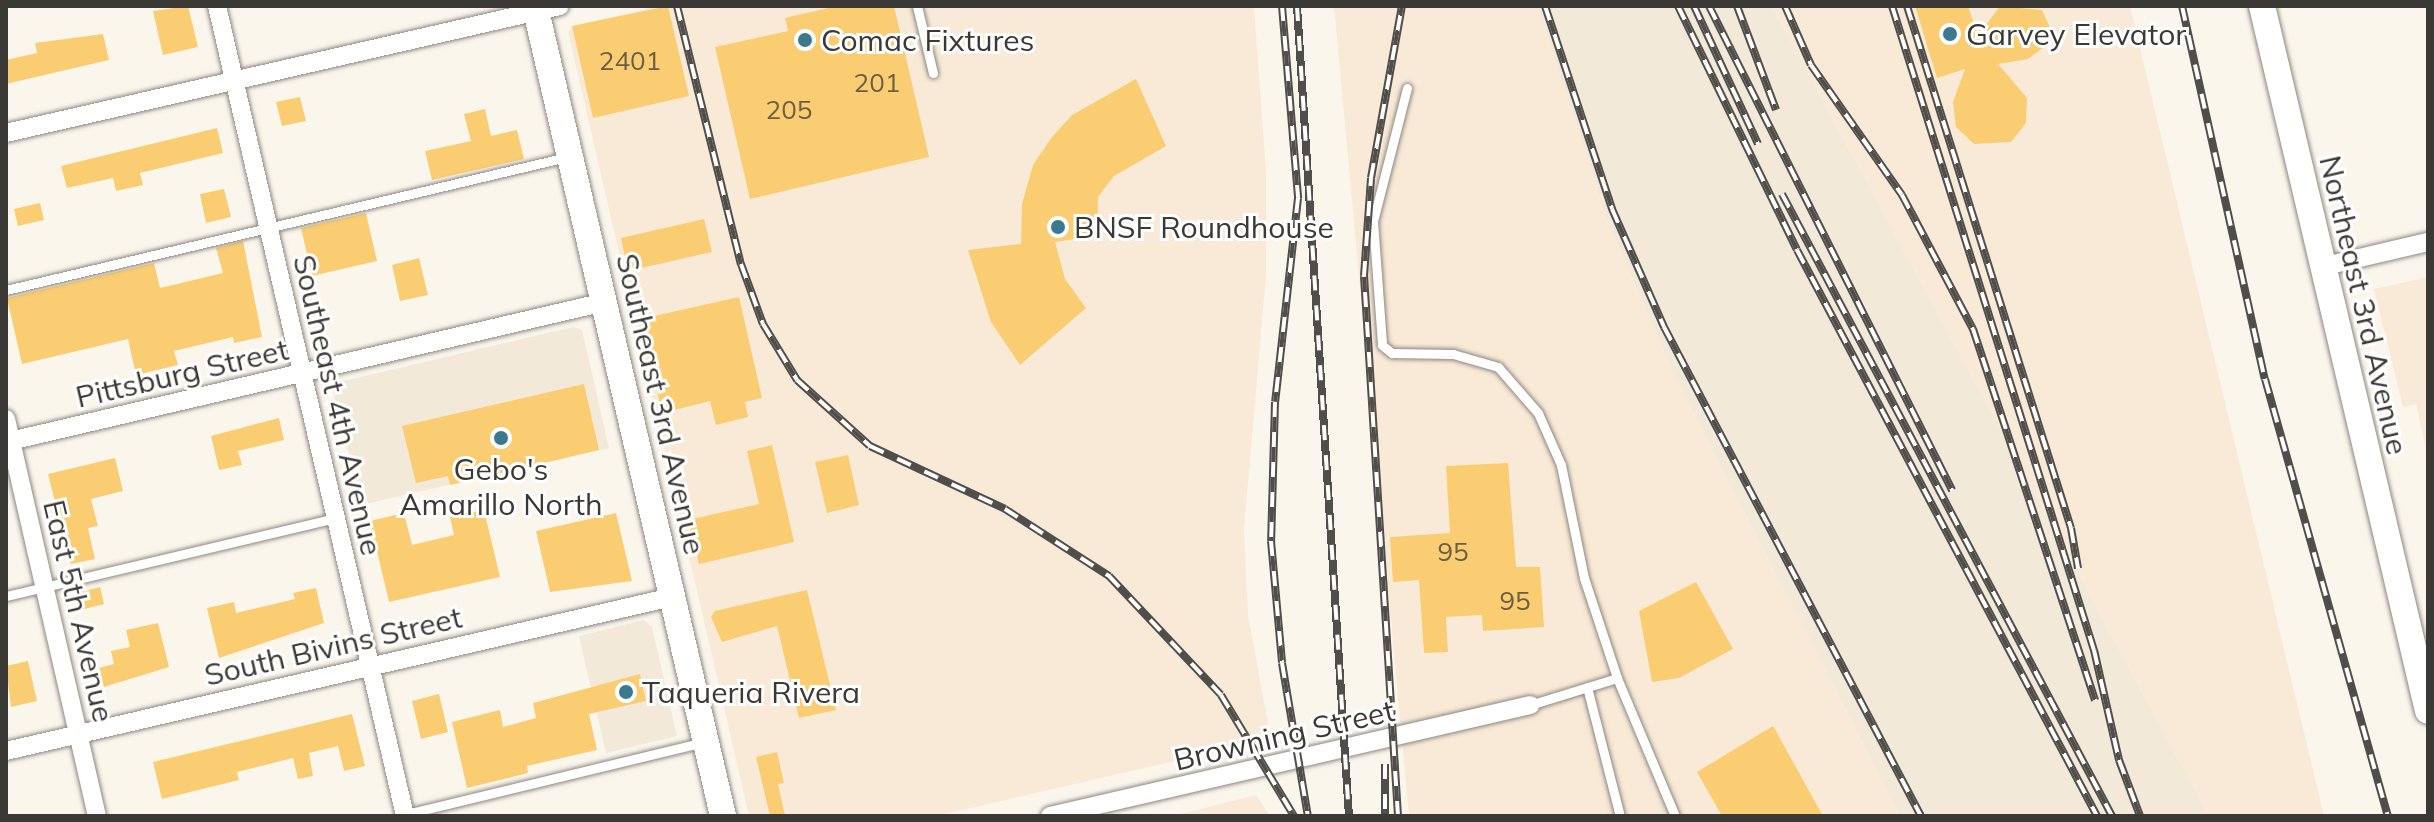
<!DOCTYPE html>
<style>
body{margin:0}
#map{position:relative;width:2434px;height:822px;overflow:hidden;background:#fbf6ec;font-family:Mulish,sans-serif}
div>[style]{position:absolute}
.built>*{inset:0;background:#f2e9d9}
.industrial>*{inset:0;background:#f9ead7}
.building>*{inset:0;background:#facd72}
.roads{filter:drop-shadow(0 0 2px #8d8880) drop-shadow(0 0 2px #8d8880)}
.lane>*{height:9px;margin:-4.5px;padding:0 4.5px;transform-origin:4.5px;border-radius:4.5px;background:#fff}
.street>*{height:18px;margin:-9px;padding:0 9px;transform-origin:9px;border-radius:9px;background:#fff}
.secondary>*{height:26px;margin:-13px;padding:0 13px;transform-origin:13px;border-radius:13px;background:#fff}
.rail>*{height:8px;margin-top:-4px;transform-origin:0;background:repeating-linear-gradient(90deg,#fff 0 15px,#504e4a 0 30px);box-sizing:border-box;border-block:2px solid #504e4a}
.dots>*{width:22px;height:22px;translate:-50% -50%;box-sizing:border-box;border:4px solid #fff;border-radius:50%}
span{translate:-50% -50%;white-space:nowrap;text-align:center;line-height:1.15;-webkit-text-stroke:6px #fff;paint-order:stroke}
.number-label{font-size:26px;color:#6b5e45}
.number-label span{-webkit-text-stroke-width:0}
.poi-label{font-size:30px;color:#3b3936}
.left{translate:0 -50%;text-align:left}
.street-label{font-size:30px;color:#3b3936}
.frame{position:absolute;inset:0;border:8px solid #3b3936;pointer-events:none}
</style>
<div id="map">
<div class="built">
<i style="clip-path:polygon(1537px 6px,1772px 6px,2209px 816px,1900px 816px,1675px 378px,1606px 218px)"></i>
<i style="clip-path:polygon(573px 327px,582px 330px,609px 448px,361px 505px,331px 384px)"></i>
<i style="clip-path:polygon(644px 620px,652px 627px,677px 736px,606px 753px,579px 636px)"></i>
</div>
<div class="industrial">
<i style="clip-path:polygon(660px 6px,1254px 6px,1266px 172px,1266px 276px,1244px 529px,1248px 615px,1271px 739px,936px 816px,749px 816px,568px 32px,572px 26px)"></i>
<i style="clip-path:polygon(1334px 6px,1537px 6px,1606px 218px,1675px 378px,1900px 816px,1409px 816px)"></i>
<i style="clip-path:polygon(1772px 6px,2130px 6px,2324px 816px,2209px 816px)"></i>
<i style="clip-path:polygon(2428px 277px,2428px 459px,2416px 404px,2403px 407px,2374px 289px)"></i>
<i style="clip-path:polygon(1256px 795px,1270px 816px,1173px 816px)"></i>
</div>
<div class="building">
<i style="clip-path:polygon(188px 6px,198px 47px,163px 55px,153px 11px)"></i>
<i style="clip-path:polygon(668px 6px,689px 96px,593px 118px,572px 26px)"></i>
<i style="clip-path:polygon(837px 6px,894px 6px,929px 157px,750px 199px,715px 47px,788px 31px,785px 18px)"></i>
<i style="clip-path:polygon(1915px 6px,1968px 6px,1978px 36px,2000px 6px,2042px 10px,2050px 28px,2044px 47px,2028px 59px,1998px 64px,2027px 98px,2026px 123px,2011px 142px,1974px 144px,1956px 127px,1953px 102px,1965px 69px,1937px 78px)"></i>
<i style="clip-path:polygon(103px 34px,109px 60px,6px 84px,6px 60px,37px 53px,35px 43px)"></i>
<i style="clip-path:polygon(1136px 79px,1166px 146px,1114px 176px,1098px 197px,1097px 236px,1055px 242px,1065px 279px,1086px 308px,1020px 365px,991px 322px,968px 250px,1021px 244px,1022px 204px,1033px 165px,1052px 137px,1072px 115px)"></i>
<i style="clip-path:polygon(300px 97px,306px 121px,282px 126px,276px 102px)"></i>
<i style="clip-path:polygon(485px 109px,491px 136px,517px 130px,524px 159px,432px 180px,425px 151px,471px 141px,464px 114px)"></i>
<i style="clip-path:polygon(217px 128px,223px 153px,140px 173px,143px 185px,116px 191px,113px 178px,67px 188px,61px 166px)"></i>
<i style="clip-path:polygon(224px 189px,231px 217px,206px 223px,200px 194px)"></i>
<i style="clip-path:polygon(40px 203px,44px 220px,18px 226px,14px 209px)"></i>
<i style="clip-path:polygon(366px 213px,377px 261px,312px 276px,301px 228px)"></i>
<i style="clip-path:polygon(704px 219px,712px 252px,628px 271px,621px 238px)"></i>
<i style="clip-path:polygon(243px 241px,262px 337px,234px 343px,233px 337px,174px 351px,178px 365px,136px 375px,128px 339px,22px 364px,7px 298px,154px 263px,160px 288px,223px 273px,216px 248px)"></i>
<i style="clip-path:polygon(419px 258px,428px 295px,400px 301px,392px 265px)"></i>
<i style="clip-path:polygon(739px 297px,762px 398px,745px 402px,748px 417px,716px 425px,710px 401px,662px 413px,641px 319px)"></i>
<i style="clip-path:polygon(584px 384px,599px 450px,450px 485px,448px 476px,416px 483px,402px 426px)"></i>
<i style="clip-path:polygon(279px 418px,284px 440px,238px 451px,242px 465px,219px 470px,211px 436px)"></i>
<i style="clip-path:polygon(772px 445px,794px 542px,699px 564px,688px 520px,759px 504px,747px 451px)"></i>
<i style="clip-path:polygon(848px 455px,859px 505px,827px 513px,815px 462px)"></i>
<i style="clip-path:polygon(115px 458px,123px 491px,91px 499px,98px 526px,88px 528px,95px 559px,71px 564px,48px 474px)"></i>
<i style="clip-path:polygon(1508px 463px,1516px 567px,1540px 567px,1544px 627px,1483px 631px,1482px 615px,1446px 617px,1448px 652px,1424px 653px,1419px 580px,1393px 582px,1390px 537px,1450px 533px,1446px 466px)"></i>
<i style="clip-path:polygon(484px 510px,500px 577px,389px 602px,370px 521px,404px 513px,412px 545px,454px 535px,450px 517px)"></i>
<i style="clip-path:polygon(616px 513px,632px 581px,550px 592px,536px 531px)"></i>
<i style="clip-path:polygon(1696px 582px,1733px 649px,1679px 678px,1652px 682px,1639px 611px)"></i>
<i style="clip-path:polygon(100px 587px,104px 604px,81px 610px,77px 593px)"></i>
<i style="clip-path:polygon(316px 588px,324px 623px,219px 658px,207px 608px,234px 602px,236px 613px,295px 599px,293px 593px)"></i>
<i style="clip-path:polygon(807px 590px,836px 710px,799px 718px,777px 626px,722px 642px,711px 617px,715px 611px)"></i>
<i style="clip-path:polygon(158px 623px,169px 667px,104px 687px,99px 668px,114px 664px,111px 651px,130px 647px,126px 630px)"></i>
<i style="clip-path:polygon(28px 661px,37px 701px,11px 707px,6px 666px)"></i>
<i style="clip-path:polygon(640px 674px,646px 701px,589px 714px,597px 750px,527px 766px,528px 773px,467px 788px,452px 722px,500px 710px,503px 727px,536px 718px,533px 703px)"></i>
<i style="clip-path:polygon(439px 694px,448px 732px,421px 739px,412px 701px)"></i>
<i style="clip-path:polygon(352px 714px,365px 766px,344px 771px,338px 746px,309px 753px,313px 776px,298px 779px,293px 758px,237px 772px,239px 780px,162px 799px,153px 762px)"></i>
<i style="clip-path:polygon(1773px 726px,1823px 816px,1722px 816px,1697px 772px)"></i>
<i style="clip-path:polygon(777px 752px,784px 783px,778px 784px,785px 816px,770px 816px,756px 757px)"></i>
</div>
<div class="roads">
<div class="lane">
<i style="left:917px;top:6px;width:69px;rotate:76.6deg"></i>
<i style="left:1407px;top:88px;width:137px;rotate:104.3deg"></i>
<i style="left:1373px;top:221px;width:124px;rotate:85.8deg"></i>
<i style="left:1382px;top:345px;width:13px;rotate:39deg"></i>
<i style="left:1392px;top:353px;width:61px;rotate:0.9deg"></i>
<i style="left:1453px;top:354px;width:47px;rotate:16.1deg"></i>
<i style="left:1498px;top:367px;width:61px;rotate:49deg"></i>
<i style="left:1538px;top:413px;width:57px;rotate:66.1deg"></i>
<i style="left:1561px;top:465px;width:115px;rotate:78.5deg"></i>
<i style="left:1584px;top:578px;width:105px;rotate:71.7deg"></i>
<i style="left:1617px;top:678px;width:91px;rotate:162.8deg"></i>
<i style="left:6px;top:290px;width:577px;rotate:-13.34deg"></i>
<i style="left:6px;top:596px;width:339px;rotate:-13.3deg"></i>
<i style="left:1617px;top:678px;width:150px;rotate:67.2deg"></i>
<i style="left:1587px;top:687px;width:133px;rotate:75.7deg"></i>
<i style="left:402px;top:815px;width:310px;rotate:-13.6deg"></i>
</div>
<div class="street">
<i style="left:217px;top:6px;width:832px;rotate:76.93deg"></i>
<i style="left:6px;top:133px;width:568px;rotate:-12.91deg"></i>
<i style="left:2321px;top:267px;width:110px;rotate:-13.2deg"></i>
<i style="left:6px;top:419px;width:407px;rotate:77.1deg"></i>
<i style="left:6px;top:442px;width:615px;rotate:-13.16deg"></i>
<i style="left:6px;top:751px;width:684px;rotate:-13.02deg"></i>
<i style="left:1050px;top:816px;width:493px;rotate:-13deg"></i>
</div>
<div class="secondary">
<i style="left:535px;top:6px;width:832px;rotate:76.93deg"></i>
<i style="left:2262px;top:6px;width:724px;rotate:76.75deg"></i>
</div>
</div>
<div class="rail">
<i style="left:677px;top:6px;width:266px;rotate:76.1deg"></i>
<i style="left:741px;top:264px;width:64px;rotate:69.9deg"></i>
<i style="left:763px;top:324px;width:66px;rotate:58.7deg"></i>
<i style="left:797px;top:380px;width:98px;rotate:42.1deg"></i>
<i style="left:870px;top:446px;width:149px;rotate:25deg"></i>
<i style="left:1005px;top:509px;width:124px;rotate:32.8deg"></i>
<i style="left:1109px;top:576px;width:163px;rotate:46.7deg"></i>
<i style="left:1221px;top:695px;width:141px;rotate:58.9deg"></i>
<i style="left:1282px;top:6px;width:193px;rotate:85.2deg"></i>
<i style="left:1298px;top:198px;width:205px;rotate:96.4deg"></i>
<i style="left:1275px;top:402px;width:139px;rotate:91.6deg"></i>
<i style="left:1271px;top:541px;width:122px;rotate:84.8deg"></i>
<i style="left:1282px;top:663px;width:155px;rotate:80.4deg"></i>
<i style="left:1297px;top:6px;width:812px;rotate:86.33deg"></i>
<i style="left:1545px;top:6px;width:214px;rotate:71.7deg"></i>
<i style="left:1612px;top:209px;width:129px;rotate:66.2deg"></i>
<i style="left:1664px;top:327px;width:552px;rotate:62.28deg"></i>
<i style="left:1678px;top:6px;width:271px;rotate:64deg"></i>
<i style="left:1797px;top:250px;width:641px;rotate:62.07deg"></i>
<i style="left:1694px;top:6px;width:152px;rotate:65.1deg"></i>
<i style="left:1709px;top:6px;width:542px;rotate:63.34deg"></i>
<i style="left:1737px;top:6px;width:111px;rotate:69.4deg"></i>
<i style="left:1785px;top:6px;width:64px;rotate:66.2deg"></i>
<i style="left:1811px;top:65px;width:159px;rotate:55deg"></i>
<i style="left:1902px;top:195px;width:152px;rotate:62.1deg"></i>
<i style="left:1973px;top:329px;width:391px;rotate:71.8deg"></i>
<i style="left:1892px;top:6px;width:675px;rotate:72.59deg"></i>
<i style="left:2094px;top:650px;width:113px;rotate:77.2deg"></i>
<i style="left:2119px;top:760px;width:60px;rotate:69.4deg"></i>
<i style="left:1907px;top:6px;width:547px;rotate:72.56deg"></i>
<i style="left:2071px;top:528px;width:41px;rotate:80.1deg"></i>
<i style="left:2182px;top:6px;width:382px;rotate:77.5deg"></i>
<i style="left:2265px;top:379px;width:454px;rotate:74.3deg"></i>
<i style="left:1782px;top:194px;width:704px;rotate:62.05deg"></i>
<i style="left:1385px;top:764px;width:52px;rotate:90deg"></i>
<i style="left:1398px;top:816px;width:541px;rotate:-93.6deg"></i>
<i style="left:1364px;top:276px;width:98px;rotate:-85.9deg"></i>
<i style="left:1371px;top:178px;width:175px;rotate:-79.8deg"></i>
</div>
<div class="dots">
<i style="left:1950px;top:34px;background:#3a798e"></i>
<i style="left:805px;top:40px;background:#3a798e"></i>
<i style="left:1058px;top:227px;background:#3a798e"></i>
<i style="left:501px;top:438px;background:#3a798e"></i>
<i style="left:626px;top:692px;background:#3a798e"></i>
</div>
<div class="number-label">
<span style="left:630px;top:61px">2401</span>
<span style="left:877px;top:83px">201</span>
<span style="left:789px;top:110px">205</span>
<span style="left:1453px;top:552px">95</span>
<span style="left:1515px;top:601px">95</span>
</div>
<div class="poi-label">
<span class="left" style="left:1966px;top:34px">Garvey Elevator</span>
<span class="left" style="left:821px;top:40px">Comac Fixtures</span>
<span class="left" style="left:1074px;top:227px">BNSF Roundhouse</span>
<span style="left:501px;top:486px">Gebo's<br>Amarillo North</span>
<span class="left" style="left:642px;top:692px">Taqueria Rivera</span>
</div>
<div class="street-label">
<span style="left:2364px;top:305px;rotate:77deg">Northeast 3rd Avenue</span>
<span style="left:182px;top:373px;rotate:-13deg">Pittsburg Street</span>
<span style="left:661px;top:404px;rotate:77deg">Southeast 3rd Avenue</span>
<span style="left:338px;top:405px;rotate:77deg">Southeast 4th Avenue</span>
<span style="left:79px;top:611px;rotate:77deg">East 5th Avenue</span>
<span style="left:333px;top:646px;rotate:-13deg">South Bivins Street</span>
<span style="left:1284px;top:735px;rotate:-13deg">Browning Street</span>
</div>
<div class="frame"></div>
</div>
